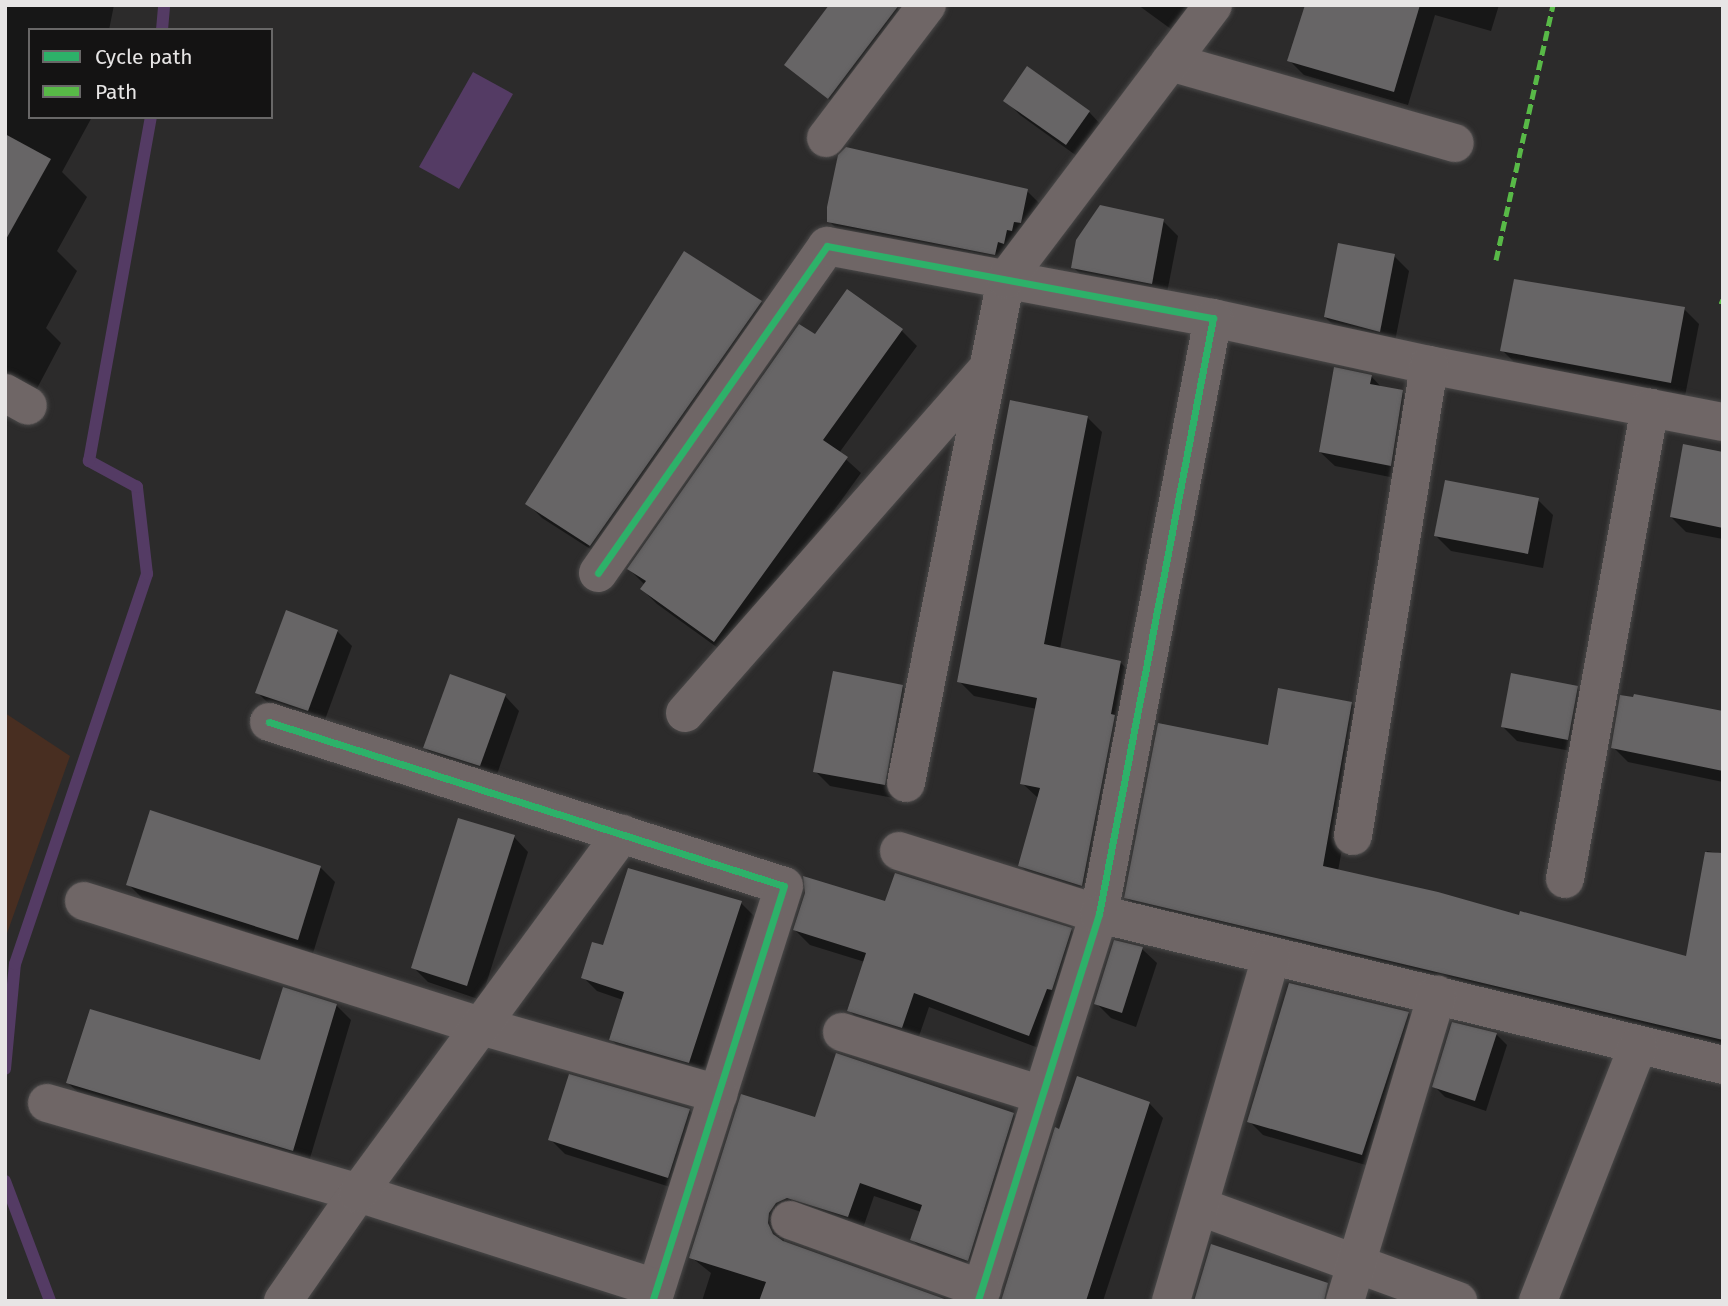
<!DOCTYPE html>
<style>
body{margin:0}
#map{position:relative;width:1728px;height:1306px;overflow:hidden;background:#2c2b2b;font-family:"Fira Sans",sans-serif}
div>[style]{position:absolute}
.green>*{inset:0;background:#482e21}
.water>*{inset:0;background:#543b64}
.shadow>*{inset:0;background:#0007}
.stream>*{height:12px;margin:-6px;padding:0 6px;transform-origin:6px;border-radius:6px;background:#543b64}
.building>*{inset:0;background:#676566}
.roads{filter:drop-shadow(0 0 2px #4a4949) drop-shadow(0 0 2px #4a4949)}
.street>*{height:38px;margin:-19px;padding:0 19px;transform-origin:19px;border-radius:19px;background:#6f6666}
.quiet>*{height:5px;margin-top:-2.5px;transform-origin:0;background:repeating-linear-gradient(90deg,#58b947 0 10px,transparent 0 15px)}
.cycleway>*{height:7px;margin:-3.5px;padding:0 3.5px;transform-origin:3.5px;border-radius:3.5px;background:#2db169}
span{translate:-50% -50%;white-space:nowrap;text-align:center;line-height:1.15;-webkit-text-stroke:7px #141313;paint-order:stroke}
.frame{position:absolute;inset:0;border:7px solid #e7e5e5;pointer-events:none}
.legend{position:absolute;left:28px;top:28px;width:245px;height:91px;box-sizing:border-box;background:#141313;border:2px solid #686767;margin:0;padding:9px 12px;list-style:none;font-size:21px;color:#e7e5e5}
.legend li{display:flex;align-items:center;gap:14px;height:35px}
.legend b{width:35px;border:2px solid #686767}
</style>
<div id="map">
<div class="green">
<i style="clip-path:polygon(5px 713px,70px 756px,5px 939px)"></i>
</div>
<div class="water">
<i style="clip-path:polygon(473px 72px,513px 94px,459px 189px,419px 167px)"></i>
</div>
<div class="shadow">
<i style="clip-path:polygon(5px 5px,114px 5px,109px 30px,30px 30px,30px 117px,92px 117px,62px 172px,87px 197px,57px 251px,77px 271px,46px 328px,61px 343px,33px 396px,5px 381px)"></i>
<i style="clip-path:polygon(894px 5px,910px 20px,842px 110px,786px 64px)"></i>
<i style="clip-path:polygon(1138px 5px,1196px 5px,1175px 32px)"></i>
<i style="clip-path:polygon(1306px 5px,1499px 5px,1491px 31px,1435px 15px,1408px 105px,1304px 75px,1289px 60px)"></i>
<i style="clip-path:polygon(1006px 101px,1089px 112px,1103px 127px,1081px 159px,1020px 115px)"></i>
<i style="clip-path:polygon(1027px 191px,1042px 206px,1009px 269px,844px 236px,829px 221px)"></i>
<i style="clip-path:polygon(1163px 221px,1178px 236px,1166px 298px,1088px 282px,1073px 267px)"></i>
<i style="clip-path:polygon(1394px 256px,1409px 271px,1394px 346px,1340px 332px,1325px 317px)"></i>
<i style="clip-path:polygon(847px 291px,902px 331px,917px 346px,839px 453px,861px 473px,729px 656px,657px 604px,642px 589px,645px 585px,629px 569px,815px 337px)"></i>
<i style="clip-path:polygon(761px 302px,775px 317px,606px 559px,542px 518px,527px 503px)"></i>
<i style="clip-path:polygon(1684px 309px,1699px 324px,1685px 396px,1517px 365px,1502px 350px)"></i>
<i style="clip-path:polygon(1371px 376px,1382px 388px,1402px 392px,1417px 406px,1405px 480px,1335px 466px,1320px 452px)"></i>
<i style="clip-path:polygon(1087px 417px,1102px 432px,1060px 649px,1120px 662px,1135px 677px,1097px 899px,1035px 880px,1020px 865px,1039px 799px,1022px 783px,1037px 709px,974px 696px,959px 681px)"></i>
<i style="clip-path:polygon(1723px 453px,1723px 539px,1686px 532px,1671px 517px)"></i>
<i style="clip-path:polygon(1538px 500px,1553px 515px,1543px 568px,1451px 551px,1436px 536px)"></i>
<i style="clip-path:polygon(337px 631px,352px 646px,323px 725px,272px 707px,257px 692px)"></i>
<i style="clip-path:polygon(902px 686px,917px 701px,899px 799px,830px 786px,815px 771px)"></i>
<i style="clip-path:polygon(1577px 688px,1592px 703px,1582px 753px,1517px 741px,1503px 727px)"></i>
<i style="clip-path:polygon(505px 696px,519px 711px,495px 780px,440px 762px,425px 748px)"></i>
<i style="clip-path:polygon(1352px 704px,1366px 718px,1338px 871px,1687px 958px,1707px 851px,1723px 854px,1723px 1050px,1141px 911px,1126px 897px,1269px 747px)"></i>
<i style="clip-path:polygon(1723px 713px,1723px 782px,1628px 762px,1613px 747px)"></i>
<i style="clip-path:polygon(151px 812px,321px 868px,335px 882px,313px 953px,143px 899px,128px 884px)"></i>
<i style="clip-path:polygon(514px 837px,528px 852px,481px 1000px,428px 982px,413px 967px)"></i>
<i style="clip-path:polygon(741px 903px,755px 917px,703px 1076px,625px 1054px,611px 1039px,623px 1000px,597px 991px,583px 977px,604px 947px)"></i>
<i style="clip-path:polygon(886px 904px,1071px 930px,1086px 945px,1044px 1050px,929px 1007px,917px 1042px,863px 1025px,849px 1010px,865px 962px,810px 945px,795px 930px)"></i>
<i style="clip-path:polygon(1142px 949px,1157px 963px,1136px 1027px,1111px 1018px,1096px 1003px)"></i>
<i style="clip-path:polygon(336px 1005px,351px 1020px,308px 1165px,83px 1097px,68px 1083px,261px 1062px)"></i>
<i style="clip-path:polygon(1408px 1013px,1422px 1027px,1376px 1168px,1263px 1135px,1249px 1121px)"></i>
<i style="clip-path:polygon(1496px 1034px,1507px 1045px,1486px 1111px,1445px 1097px,1434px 1086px)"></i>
<i style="clip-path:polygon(1149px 1103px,1163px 1118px,1103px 1301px,1003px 1301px,1060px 1131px)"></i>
<i style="clip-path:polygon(689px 1110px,704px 1125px,683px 1191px,565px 1154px,550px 1139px)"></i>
<i style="clip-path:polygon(1013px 1114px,1027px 1129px,982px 1274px,926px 1254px,912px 1239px,921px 1212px,874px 1196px,862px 1231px,783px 1228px,784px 1243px,945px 1301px,702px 1301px,711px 1273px,691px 1257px,816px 1119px)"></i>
</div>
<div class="stream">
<i style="left:162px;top:30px;width:25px;rotate:-85deg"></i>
<i style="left:5px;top:1069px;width:105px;rotate:-84.6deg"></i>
<i style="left:15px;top:964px;width:412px;rotate:-71.3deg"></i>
<i style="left:147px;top:574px;width:88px;rotate:-96.6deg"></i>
<i style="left:137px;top:487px;width:55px;rotate:-151.6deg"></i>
<i style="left:89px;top:461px;width:350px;rotate:-79.8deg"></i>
<i style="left:5px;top:1181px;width:128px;rotate:69.4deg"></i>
</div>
<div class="building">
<i style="clip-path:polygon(829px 5px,899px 5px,828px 99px,784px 65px)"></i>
<i style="clip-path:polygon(1305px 5px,1420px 5px,1394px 92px,1287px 61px)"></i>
<i style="clip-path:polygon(1027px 66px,1090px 111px,1066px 145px,1003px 101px)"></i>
<i style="clip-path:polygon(5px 134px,51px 159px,5px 241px)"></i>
<i style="clip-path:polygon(846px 147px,1028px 189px,1021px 223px,1014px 222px,1012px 231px,1007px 230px,1004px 244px,998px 242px,995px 255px,827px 222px,827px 207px,838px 155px)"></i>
<i style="clip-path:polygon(1100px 205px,1164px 219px,1152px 284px,1071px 268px,1076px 240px)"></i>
<i style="clip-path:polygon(1338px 243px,1395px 254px,1380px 332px,1324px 317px)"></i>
<i style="clip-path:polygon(684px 251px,762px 301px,590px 546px,525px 504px)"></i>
<i style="clip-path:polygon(1514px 279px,1685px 307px,1671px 383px,1500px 351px)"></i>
<i style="clip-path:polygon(847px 289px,903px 329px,823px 440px,848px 457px,714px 642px,640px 589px,646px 581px,627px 569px,799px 324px,815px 334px)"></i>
<i style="clip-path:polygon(1334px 367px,1372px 375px,1370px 384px,1403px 390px,1391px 466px,1319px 452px)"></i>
<i style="clip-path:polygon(1010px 400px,1088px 416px,1044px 644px,1121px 661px,1111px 714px,1115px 715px,1082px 886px,1018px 866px,1040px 788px,1020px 784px,1037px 698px,957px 682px)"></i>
<i style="clip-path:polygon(1683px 444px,1723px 452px,1723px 528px,1670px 517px)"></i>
<i style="clip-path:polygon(1445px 480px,1539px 498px,1528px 554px,1434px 536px)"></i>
<i style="clip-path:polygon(286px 610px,338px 630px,308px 711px,255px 693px)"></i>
<i style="clip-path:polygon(833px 671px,903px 685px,885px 785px,813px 772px)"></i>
<i style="clip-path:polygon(1511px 673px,1578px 686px,1568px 740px,1501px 727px)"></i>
<i style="clip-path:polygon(450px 674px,506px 694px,480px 766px,423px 748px)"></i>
<i style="clip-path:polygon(1278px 688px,1352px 702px,1323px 866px,1438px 892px,1519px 915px,1520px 911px,1686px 956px,1705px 852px,1723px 853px,1723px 1040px,1124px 898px,1158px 723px,1268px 745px)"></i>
<i style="clip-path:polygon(1634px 694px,1723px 711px,1723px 771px,1611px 748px,1620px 695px,1633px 697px)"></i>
<i style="clip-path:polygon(150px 810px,321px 866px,298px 940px,126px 885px)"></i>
<i style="clip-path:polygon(458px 818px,515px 835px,467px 986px,411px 968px)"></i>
<i style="clip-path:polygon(628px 868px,742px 901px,689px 1063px,609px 1040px,624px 992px,581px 978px,592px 942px,603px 945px)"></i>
<i style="clip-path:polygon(895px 873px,1072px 928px,1052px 990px,1047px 989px,1029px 1036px,914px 993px,902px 1028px,847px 1011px,866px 953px,793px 930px,805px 893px,803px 876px,885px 901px)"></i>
<i style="clip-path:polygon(1114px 940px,1143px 947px,1122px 1013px,1094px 1004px)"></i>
<i style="clip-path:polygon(1289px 983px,1409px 1012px,1362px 1155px,1247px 1122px)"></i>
<i style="clip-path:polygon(283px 987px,337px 1004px,293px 1151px,66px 1083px,90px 1009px,260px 1060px)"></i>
<i style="clip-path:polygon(1452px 1022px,1497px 1033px,1475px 1101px,1432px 1087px)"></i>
<i style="clip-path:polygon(836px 1053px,1014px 1113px,968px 1261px,910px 1240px,922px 1205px,860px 1183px,848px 1217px,787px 1198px,776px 1203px,769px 1213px,768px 1223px,773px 1234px,783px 1241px,950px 1301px,759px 1301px,766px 1282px,689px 1258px,741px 1094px,815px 1117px)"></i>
<i style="clip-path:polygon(569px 1074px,690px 1109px,668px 1178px,548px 1140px)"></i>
<i style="clip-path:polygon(1077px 1076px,1150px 1102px,1086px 1301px,1001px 1301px,1055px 1127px,1059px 1129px)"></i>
<i style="clip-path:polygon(1211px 1244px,1328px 1283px,1324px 1301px,1194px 1301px)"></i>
</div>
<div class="roads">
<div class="street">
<i style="left:1170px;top:62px;width:296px;rotate:15.9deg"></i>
<i style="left:826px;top:138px;width:167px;rotate:-52.8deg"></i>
<i style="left:1213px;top:318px;width:221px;rotate:12.3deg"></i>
<i style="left:1429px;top:365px;width:299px;rotate:11deg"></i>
<i style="left:5px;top:393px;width:26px;rotate:29deg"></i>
<i style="left:598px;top:573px;width:399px;rotate:-55deg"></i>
<i style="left:827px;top:246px;width:393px;rotate:10.6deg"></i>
<i style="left:1213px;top:318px;width:607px;rotate:100.83deg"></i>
<i style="left:1099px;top:914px;width:405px;rotate:107.4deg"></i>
<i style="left:685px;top:713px;width:459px;rotate:-48.7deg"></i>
<i style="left:269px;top:722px;width:540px;rotate:17.66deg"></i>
<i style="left:784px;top:886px;width:435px;rotate:107.6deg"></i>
<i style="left:906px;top:783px;width:514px;rotate:-78.78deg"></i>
<i style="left:1006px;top:279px;width:343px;rotate:-52.9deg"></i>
<i style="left:1353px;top:836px;width:477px;rotate:-80.8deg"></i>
<i style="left:899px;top:851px;width:210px;rotate:17.5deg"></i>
<i style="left:1099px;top:914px;width:642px;rotate:13.6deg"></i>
<i style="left:1565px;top:879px;width:479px;rotate:-79.8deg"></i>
<i style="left:84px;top:901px;width:416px;rotate:17.5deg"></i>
<i style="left:481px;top:1026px;width:247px;rotate:16deg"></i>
<i style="left:842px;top:1032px;width:210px;rotate:17.5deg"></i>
<i style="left:47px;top:1103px;width:324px;rotate:16.1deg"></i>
<i style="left:358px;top:1193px;width:313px;rotate:17.7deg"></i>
<i style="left:1201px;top:1207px;width:274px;rotate:20.1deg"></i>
<i style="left:790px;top:1220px;width:204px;rotate:19.8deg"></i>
<i style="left:283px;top:1301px;width:131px;rotate:-55.2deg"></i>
<i style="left:358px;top:1193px;width:446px;rotate:-53.7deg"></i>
<i style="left:1171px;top:1301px;width:358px;rotate:-73.8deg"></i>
<i style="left:1345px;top:1301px;width:320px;rotate:-73.3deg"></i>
<i style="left:1538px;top:1301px;width:274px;rotate:-68.6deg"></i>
</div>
</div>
<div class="quiet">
<i style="left:1496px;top:260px;width:261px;rotate:-77.4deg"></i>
<i style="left:1721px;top:304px;width:5px;rotate:-68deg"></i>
</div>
<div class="cycleway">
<i style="left:598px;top:573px;width:399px;rotate:-55deg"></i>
<i style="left:827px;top:246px;width:393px;rotate:10.6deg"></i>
<i style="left:1213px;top:318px;width:607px;rotate:100.83deg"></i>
<i style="left:1099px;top:914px;width:405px;rotate:107.4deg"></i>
<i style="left:269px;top:722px;width:540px;rotate:17.66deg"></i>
<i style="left:784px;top:886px;width:435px;rotate:107.6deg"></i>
</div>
<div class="frame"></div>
<ul class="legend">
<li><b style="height:9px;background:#2db169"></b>Cycle path</li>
<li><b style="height:9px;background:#58b947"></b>Path</li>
</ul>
</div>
